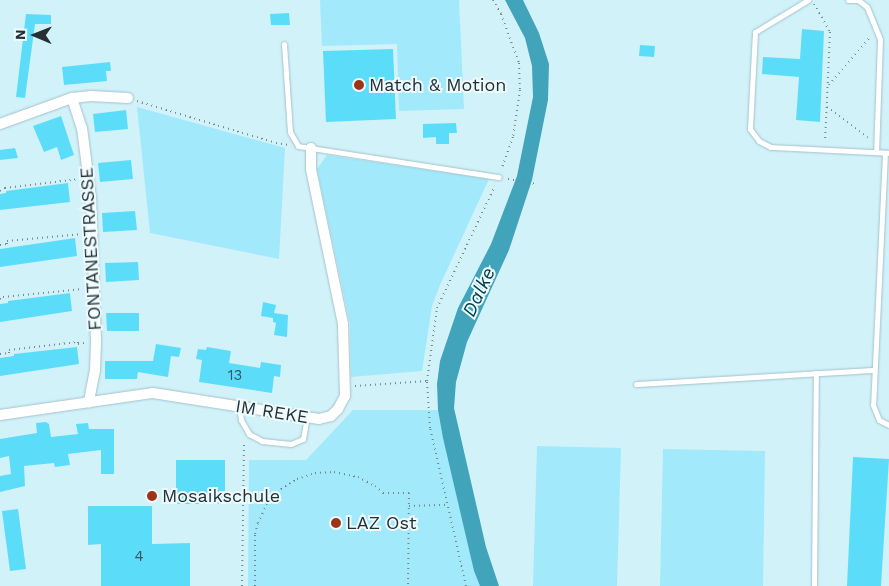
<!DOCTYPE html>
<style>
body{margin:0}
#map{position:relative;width:889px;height:586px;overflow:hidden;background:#d2f2fa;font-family:"Work Sans",sans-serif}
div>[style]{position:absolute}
.green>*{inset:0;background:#a2e9fb}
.water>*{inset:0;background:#42a4bb}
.building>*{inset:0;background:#5bddfa}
.path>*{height:2px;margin-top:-1px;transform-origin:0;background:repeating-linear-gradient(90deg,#73898e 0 1px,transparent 0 5px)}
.roads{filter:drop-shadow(0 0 1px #a3c2ca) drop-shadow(0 0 1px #a3c2ca)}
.lane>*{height:5px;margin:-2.5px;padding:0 2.5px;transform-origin:2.5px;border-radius:2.5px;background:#fff}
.street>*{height:10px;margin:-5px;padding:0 5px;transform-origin:5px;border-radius:5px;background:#fff}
.dots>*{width:14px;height:14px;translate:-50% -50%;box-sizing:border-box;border:2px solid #eefbfe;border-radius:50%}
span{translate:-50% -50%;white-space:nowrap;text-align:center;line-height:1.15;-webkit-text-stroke:4px #eefbfe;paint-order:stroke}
.number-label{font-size:15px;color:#325b66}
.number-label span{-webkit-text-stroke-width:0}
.poi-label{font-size:18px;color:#243034}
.left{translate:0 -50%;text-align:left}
.street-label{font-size:18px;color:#243034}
.water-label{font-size:19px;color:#02404c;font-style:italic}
.north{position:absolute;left:10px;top:10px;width:50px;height:50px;-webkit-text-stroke:4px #eefbfe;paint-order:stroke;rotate:271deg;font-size:14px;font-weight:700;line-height:20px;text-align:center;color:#243034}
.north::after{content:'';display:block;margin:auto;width:18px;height:22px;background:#243034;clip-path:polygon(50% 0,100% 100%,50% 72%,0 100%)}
</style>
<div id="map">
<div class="green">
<i style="clip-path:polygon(320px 0,459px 0,464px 109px,399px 111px,397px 44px,322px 46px)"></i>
<i style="clip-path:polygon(137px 107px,285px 148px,279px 259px,150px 233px)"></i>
<i style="clip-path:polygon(327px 155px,489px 179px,440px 285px,432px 306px,422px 371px,351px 377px,350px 324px,317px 169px)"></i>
<i style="clip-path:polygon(353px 410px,438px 410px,474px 571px,480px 586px,248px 586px,249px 460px,306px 460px)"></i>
<i style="clip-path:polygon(537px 446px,621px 448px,617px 586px,533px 586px)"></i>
<i style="clip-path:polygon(663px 449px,765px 451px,763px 586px,660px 586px)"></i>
</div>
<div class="water">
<i style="clip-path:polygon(505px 0,523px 0,539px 33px,549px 64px,548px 100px,532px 180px,509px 250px,467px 342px,456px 382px,454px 408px,486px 547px,499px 586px,480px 586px,474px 571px,443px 438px,438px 410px,437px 384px,440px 361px,458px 308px,491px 244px,517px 176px,533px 97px,532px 66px,525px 38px)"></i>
</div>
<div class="building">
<i style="clip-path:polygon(289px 13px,290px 25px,271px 25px,270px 14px)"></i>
<i style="clip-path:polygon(26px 14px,51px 15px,51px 24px,35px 24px,25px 98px,16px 97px)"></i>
<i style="clip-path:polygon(802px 29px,824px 31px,820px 122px,796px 120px,799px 77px,762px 74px,763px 57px,800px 59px)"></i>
<i style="clip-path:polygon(640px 45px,655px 46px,654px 57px,639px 56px)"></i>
<i style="clip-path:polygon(393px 49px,396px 119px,326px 122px,323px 51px)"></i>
<i style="clip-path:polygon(110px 62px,111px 71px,106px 71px,107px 81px,64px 85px,62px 67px)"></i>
<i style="clip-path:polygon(126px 110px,128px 129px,95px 132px,93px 114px)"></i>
<i style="clip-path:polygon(61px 116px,74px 155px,61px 160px,57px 147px,44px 152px,33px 126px)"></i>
<i style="clip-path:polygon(456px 123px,457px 133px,449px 133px,449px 144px,436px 144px,436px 137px,423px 138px,423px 124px)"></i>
<i style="clip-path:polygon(15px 148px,18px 158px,0 160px,0 150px)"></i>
<i style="clip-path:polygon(131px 160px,133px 179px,100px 182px,98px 163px)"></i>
<i style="clip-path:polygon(68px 183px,70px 202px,0 210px,0 194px,6px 193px,6px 191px)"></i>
<i style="clip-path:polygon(135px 211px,137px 230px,103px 232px,102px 213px)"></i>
<i style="clip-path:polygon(75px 238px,77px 256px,0 267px,0 249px)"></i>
<i style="clip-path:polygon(138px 262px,139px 280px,106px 282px,105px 263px)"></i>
<i style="clip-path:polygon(70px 293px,72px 311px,0 322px,0 304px,8px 303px,8px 301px)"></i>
<i style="clip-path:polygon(263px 302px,276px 305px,274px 313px,288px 315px,287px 337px,274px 335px,276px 323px,273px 322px,273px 318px,261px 316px)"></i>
<i style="clip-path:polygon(106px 313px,139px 313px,139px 331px,107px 331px)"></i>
<i style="clip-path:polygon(156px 344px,181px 348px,179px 357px,171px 356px,168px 377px,138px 372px,137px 379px,105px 379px,105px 361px,153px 361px)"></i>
<i style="clip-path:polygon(77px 347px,79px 364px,0 376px,0 358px,14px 356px,14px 354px)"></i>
<i style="clip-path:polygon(207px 347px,231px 351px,229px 363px,260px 368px,261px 362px,281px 365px,280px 377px,274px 376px,272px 393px,199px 382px,202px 360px,196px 359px,198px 349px,206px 350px)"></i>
<i style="clip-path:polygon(46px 422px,49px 424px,51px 437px,78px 434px,76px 424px,88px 423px,89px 429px,114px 429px,114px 474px,101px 474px,101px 450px,68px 454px,70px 465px,55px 467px,54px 463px,24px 466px,25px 486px,0 492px,0 476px,11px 474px,9px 456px,0 458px,0 439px,37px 433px,36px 423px)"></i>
<i style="clip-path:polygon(853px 457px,889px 459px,881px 586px,847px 586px)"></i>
<i style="clip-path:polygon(176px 460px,225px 460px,225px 504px,176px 504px)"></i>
<i style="clip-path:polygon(88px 506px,152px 506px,152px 544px,190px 543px,190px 586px,101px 586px,101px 544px,88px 545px)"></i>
<i style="clip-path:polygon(18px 509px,26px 569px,10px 571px,2px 511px)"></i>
</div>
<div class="path">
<i style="left:493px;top:0;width:16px;rotate:60deg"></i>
<i style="left:501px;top:14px;width:52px;rotate:69.8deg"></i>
<i style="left:519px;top:63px;width:27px;rotate:88deg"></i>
<i style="left:520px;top:90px;width:48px;rotate:98.5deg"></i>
<i style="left:513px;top:137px;width:35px;rotate:110deg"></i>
<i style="left:814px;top:4px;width:32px;rotate:60deg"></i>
<i style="left:830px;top:32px;width:110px;rotate:92.6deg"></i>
<i style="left:829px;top:85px;width:63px;rotate:-49.5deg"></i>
<i style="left:137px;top:101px;width:145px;rotate:16.8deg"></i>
<i style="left:276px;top:143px;width:13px;rotate:9deg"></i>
<i style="left:827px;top:107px;width:51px;rotate:37.1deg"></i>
<i style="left:508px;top:179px;width:27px;rotate:10deg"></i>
<i style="left:0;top:191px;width:6px;rotate:-31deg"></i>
<i style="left:5px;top:188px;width:75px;rotate:-6.9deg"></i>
<i style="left:0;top:245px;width:7px;rotate:-8deg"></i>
<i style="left:7px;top:244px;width:3px;rotate:-90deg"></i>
<i style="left:7px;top:241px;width:76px;rotate:-5.3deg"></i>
<i style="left:0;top:299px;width:4px;rotate:-34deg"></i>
<i style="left:3px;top:297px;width:80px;rotate:-5.7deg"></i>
<i style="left:0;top:354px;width:9px;rotate:-6deg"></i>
<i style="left:9px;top:353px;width:3px;rotate:-90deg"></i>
<i style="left:9px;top:350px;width:69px;rotate:-6.6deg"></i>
<i style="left:78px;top:342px;width:2px;rotate:90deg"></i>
<i style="left:78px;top:344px;width:6px;rotate:-9deg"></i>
<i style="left:355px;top:386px;width:72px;rotate:-4deg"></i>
<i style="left:409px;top:506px;width:38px;rotate:-2deg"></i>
<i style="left:242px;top:586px;width:145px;rotate:-89.2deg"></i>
<i style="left:255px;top:586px;width:52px;rotate:-90deg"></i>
<i style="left:255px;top:534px;width:11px;rotate:-75deg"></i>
<i style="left:258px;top:523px;width:21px;rotate:-65deg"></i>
<i style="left:267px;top:504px;width:21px;rotate:-47deg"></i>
<i style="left:281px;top:489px;width:19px;rotate:-32deg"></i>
<i style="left:297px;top:479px;width:19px;rotate:-18deg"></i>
<i style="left:315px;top:473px;width:19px;rotate:-3deg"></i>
<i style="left:334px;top:472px;width:25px;rotate:12deg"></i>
<i style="left:358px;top:477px;width:19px;rotate:28deg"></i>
<i style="left:375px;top:486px;width:11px;rotate:41deg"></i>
<i style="left:383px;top:493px;width:26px"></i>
<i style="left:409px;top:493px;width:93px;rotate:90.6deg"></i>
<i style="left:466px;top:586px;width:162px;rotate:-102.8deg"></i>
<i style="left:430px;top:428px;width:47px;rotate:-93.7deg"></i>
<i style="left:427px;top:381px;width:74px;rotate:-82.2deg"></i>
<i style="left:437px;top:308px;width:135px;rotate:-64.6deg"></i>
</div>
<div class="roads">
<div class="lane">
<i style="left:808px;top:0;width:62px;rotate:148.9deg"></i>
<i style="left:755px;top:32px;width:97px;rotate:93deg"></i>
<i style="left:750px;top:129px;width:15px;rotate:53deg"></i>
<i style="left:759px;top:141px;width:13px;rotate:27deg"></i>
<i style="left:771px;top:147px;width:118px;rotate:2.9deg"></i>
<i style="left:848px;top:0;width:10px"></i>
<i style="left:858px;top:0;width:11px;rotate:38deg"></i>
<i style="left:867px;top:7px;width:35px;rotate:68deg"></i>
<i style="left:880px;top:40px;width:112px;rotate:92deg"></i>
<i style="left:284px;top:44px;width:88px;rotate:86.1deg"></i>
<i style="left:290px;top:132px;width:16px;rotate:60deg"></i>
<i style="left:298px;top:146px;width:203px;rotate:8.8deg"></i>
<i style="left:885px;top:153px;width:252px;rotate:92.7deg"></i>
<i style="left:873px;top:405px;width:16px;rotate:68deg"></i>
<i style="left:879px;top:420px;width:11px;rotate:27deg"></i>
<i style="left:636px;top:384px;width:238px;rotate:-3.4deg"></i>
<i style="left:239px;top:407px;width:13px;rotate:81deg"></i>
<i style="left:241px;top:420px;width:16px;rotate:60deg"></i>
<i style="left:249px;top:434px;width:15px;rotate:28deg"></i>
<i style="left:262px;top:441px;width:29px;rotate:6deg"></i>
<i style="left:291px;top:444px;width:13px;rotate:-23deg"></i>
<i style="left:303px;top:439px;width:22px;rotate:-80deg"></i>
<i style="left:814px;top:586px;width:213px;rotate:-89.5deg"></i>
</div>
<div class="street">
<i style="left:72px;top:98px;width:32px;rotate:72deg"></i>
<i style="left:82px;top:128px;width:71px;rotate:82.7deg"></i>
<i style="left:91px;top:198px;width:144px;rotate:88deg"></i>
<i style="left:96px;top:342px;width:28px;rotate:92deg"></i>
<i style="left:95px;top:370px;width:33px;rotate:101deg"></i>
<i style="left:0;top:124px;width:77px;rotate:-19.9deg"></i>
<i style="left:72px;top:98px;width:19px;rotate:-6deg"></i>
<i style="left:91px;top:96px;width:37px;rotate:3deg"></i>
<i style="left:0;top:415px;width:155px;rotate:-8.2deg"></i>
<i style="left:153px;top:393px;width:168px;rotate:8.9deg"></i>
<i style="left:319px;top:419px;width:12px;rotate:-14deg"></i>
<i style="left:331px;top:416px;width:10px;rotate:-45deg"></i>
<i style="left:338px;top:409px;width:15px;rotate:-62deg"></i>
<i style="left:345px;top:396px;width:72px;rotate:-91.6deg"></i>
<i style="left:343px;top:324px;width:158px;rotate:-101.7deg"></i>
<i style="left:311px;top:169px;width:21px;rotate:-90deg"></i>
</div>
</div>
<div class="dots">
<i style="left:359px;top:85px;background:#9c3418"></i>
<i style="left:152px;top:496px;background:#9c3418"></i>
<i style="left:336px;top:523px;background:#9c3418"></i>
</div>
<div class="number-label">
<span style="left:235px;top:376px">13</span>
<span style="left:139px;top:557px">4</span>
</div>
<div class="poi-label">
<span class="left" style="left:369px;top:85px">Match &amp; Motion</span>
<span class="left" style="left:162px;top:496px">Mosaikschule</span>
<span class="left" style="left:346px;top:523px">LAZ Ost</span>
</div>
<div class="street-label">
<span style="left:91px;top:249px;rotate:-93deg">FONTANESTRASSE</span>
<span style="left:272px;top:412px;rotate:9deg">IM REKE</span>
</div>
<div class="water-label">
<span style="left:479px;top:292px;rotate:-65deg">Dalke</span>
</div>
<div class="north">N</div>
</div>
